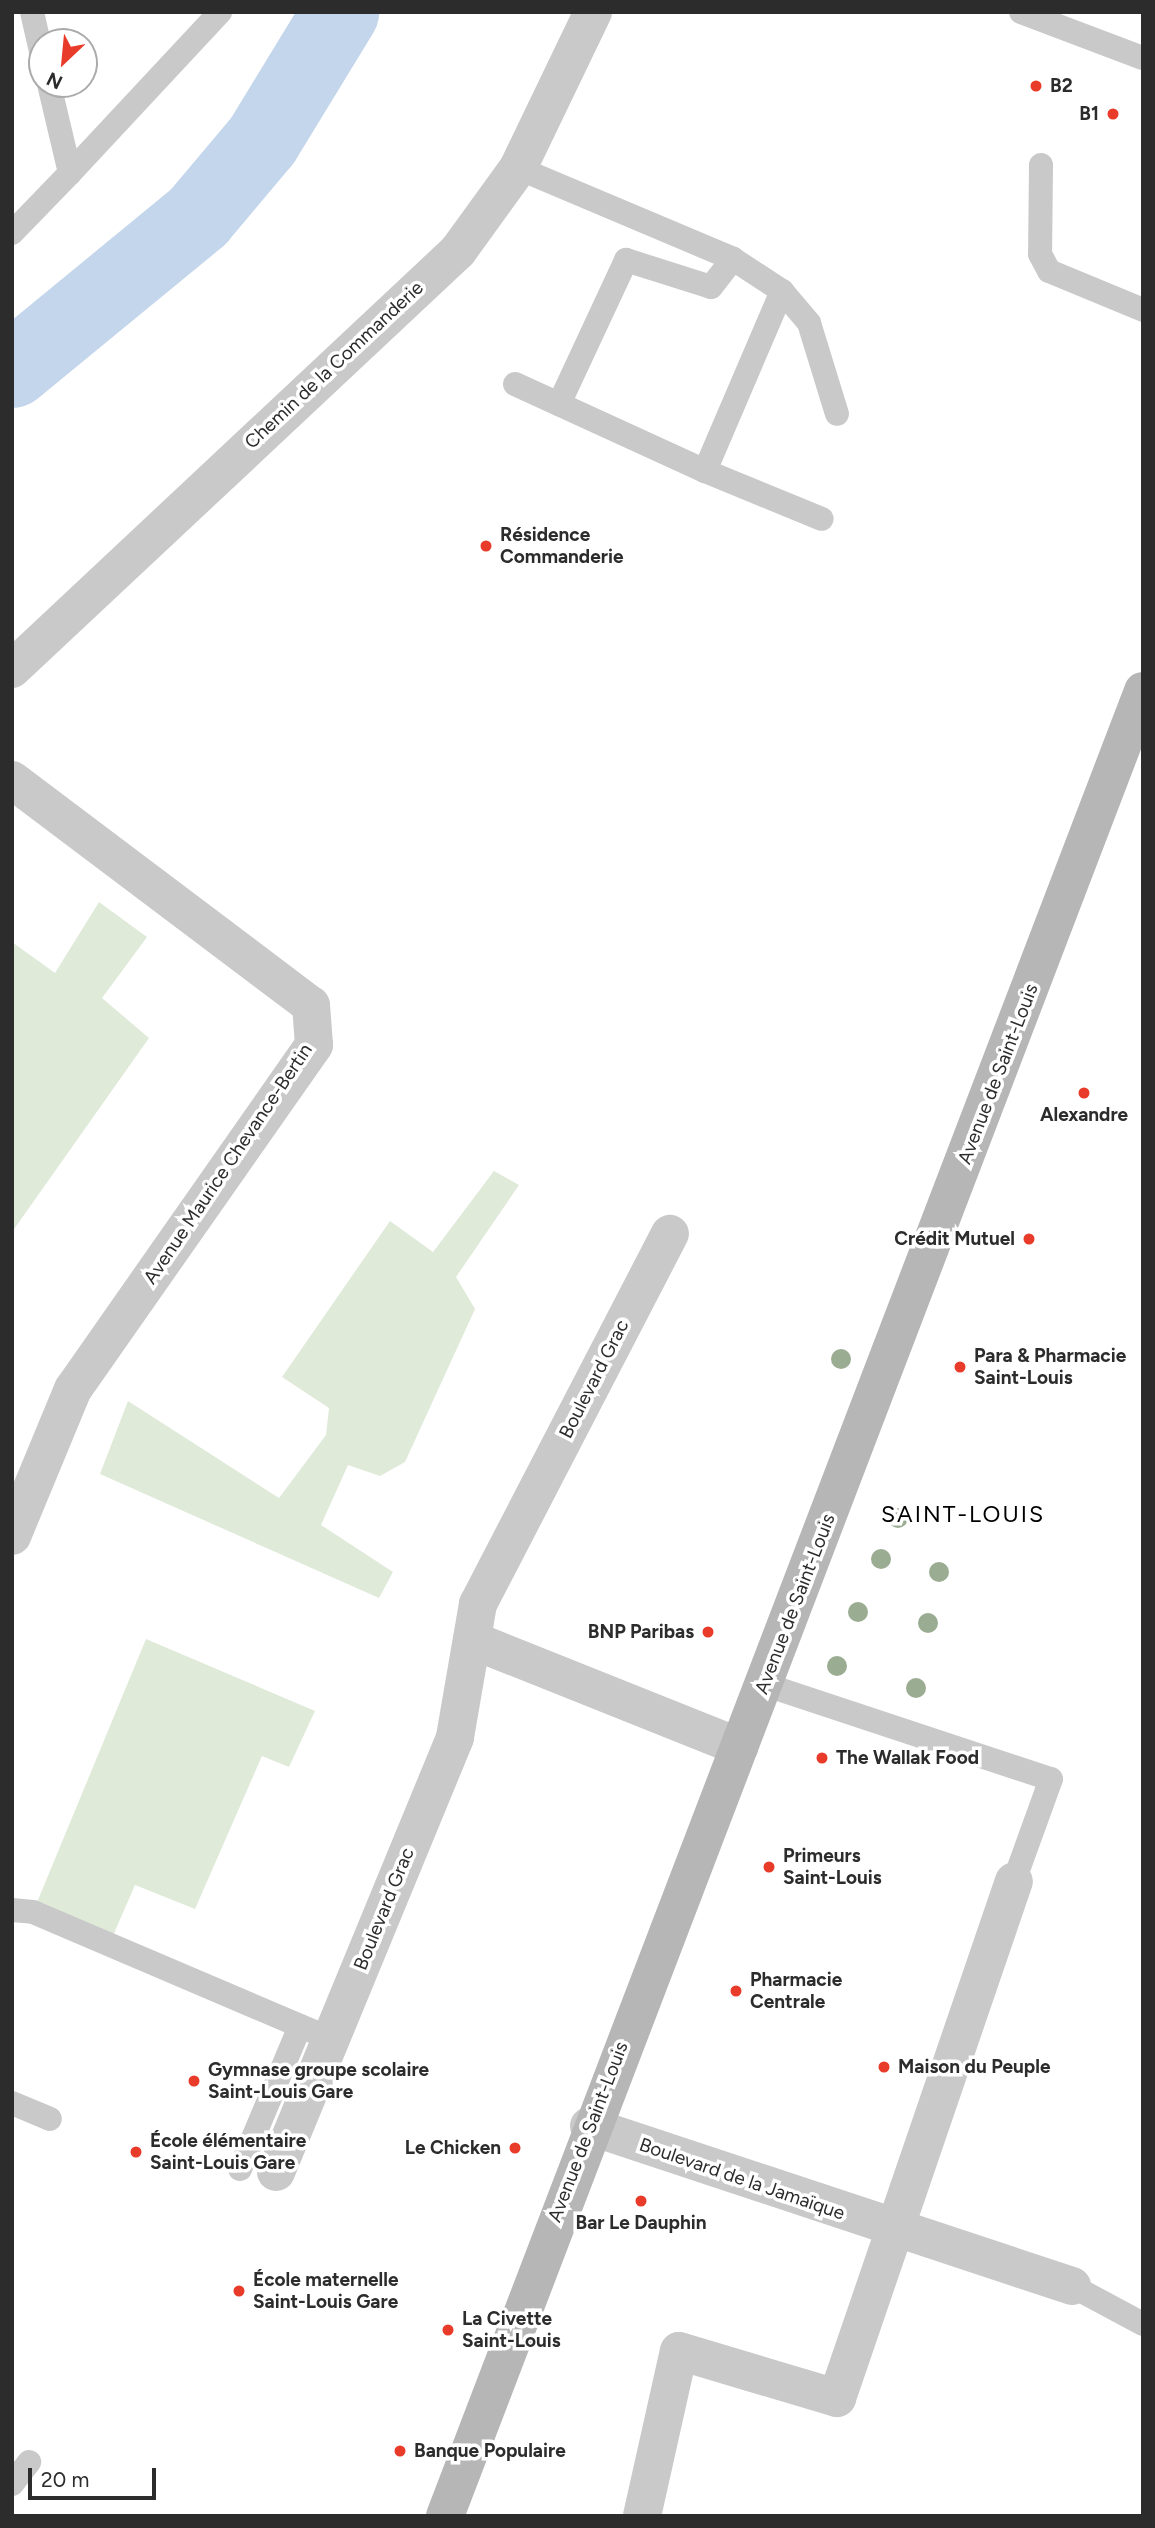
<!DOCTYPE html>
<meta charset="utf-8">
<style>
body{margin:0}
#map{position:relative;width:1155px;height:2528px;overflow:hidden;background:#fff;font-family:Figtree,sans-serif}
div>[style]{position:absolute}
.green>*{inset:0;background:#dfead9}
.river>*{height:77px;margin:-38.5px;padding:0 38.5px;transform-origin:38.5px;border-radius:38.5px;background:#c4d6eb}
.lane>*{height:24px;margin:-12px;padding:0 12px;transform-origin:12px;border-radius:12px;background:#c9c9c9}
.street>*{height:38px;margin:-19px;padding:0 19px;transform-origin:19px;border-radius:19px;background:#c9c9c9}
.secondary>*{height:38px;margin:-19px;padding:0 19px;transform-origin:19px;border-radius:19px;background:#b6b6b6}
.trees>*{width:20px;height:20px;margin:-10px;border-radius:50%;background:#9aac92}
.dots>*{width:19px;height:19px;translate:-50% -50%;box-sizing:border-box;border:4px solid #fff;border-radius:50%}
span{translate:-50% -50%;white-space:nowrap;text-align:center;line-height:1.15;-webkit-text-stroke:7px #fff;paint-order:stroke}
.poi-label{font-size:19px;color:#2c2c2c;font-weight:700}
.left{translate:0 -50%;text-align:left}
.right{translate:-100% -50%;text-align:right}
.street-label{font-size:19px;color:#2c2c2c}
.quarter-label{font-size:23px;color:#000;letter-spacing:2px}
.frame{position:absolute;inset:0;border:14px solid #2c2c2c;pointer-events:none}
.north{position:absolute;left:28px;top:28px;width:70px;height:70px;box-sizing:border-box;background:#fff;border:2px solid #ababab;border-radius:50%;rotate:206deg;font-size:19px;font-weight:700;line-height:28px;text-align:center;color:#2c2c2c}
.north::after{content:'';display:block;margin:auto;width:24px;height:32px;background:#e83b2a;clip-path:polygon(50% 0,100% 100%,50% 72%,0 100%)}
.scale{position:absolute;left:28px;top:2468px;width:128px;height:32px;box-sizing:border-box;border:4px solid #2c2c2c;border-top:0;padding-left:9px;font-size:21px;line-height:24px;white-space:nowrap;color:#2c2c2c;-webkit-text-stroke:5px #fff;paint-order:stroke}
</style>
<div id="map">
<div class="green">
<i style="clip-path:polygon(99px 902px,147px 937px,102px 998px,149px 1038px,12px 1232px,12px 942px,55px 973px)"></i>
<i style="clip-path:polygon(494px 1171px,519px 1185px,456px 1277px,475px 1309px,405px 1462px,380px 1476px,348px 1465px,321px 1525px,393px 1572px,379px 1598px,100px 1474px,128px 1401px,279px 1498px,326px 1435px,329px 1408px,282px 1377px,390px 1221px,433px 1252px)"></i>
<i style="clip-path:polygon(146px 1639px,315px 1711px,289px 1767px,262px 1756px,195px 1909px,135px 1885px,109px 1945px,33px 1912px)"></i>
</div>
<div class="river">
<i style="left:12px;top:369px;width:241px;rotate:-39.4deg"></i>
<i style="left:198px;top:216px;width:99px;rotate:-49.9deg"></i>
<i style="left:262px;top:140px;width:150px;rotate:-58.6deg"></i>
</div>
<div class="lane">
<i style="left:32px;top:12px;width:45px;rotate:77.2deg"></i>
<i style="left:1021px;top:12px;width:130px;rotate:20.7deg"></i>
<i style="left:1041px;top:165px;width:89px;rotate:90.6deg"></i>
<i style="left:1040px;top:254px;width:19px;rotate:62deg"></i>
<i style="left:1049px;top:271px;width:102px;rotate:22.5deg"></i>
<i style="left:518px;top:168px;width:233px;rotate:22.9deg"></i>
<i style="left:733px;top:259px;width:59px;rotate:33.1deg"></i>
<i style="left:782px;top:291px;width:42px;rotate:49.8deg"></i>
<i style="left:809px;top:323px;width:95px;rotate:72.9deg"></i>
<i style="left:70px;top:173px;width:220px;rotate:-47deg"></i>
<i style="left:12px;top:233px;width:83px;rotate:-46deg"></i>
<i style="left:70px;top:173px;width:91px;rotate:-103.3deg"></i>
<i style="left:782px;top:291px;width:196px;rotate:113.2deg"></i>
<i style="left:705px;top:471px;width:126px;rotate:22.3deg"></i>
<i style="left:515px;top:384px;width:209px;rotate:24.6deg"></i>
<i style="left:559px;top:404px;width:159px;rotate:-65deg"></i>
<i style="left:626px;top:260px;width:89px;rotate:17.6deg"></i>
<i style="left:711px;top:287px;width:36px;rotate:-52deg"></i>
<i style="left:763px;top:1684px;width:303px;rotate:18.3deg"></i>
<i style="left:1051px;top:1779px;width:109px;rotate:109.9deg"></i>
<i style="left:12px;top:1910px;width:21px;rotate:5deg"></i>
<i style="left:33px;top:1912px;width:324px;rotate:23.1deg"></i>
<i style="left:12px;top:2103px;width:41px;rotate:22.8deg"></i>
<i style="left:240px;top:2169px;width:155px;rotate:-67.2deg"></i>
<i style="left:1072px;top:2286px;width:81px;rotate:28.2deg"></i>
<i style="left:12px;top:2484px;width:28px;rotate:-52deg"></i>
</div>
<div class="street">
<i style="left:12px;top:669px;width:611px;rotate:-43.14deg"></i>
<i style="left:458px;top:251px;width:102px;rotate:-54.1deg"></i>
<i style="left:518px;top:168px;width:173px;rotate:-64.3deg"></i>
<i style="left:12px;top:780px;width:374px;rotate:37deg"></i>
<i style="left:311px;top:1005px;width:40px;rotate:85.7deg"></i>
<i style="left:314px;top:1045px;width:420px;rotate:125deg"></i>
<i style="left:73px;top:1389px;width:159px;rotate:112.5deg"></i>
<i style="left:472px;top:1640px;width:288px;rotate:21.8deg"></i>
<i style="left:589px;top:2126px;width:509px;rotate:18.33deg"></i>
<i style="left:276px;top:2172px;width:470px;rotate:-67.6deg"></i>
<i style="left:455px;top:1737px;width:135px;rotate:-80.2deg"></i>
<i style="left:478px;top:1604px;width:417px;rotate:-62.6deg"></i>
<i style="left:642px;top:2516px;width:169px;rotate:-77.4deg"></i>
<i style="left:679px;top:2351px;width:165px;rotate:16.6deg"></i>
<i style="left:837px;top:2398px;width:546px;rotate:-71.1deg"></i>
</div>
<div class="secondary">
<i style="left:445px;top:2516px;width:1954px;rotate:-69.07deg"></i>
</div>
<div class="trees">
<i style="left:841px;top:1359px"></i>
<i style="left:898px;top:1518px"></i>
<i style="left:881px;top:1559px"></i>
<i style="left:939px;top:1572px"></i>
<i style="left:858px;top:1612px"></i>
<i style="left:928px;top:1623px"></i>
<i style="left:837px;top:1666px"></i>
<i style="left:916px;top:1688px"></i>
</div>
<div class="dots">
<i style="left:1036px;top:86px;background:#e83b2a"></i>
<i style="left:1113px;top:114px;background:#e83b2a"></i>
<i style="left:486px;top:546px;background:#e83b2a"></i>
<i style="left:1084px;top:1093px;background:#e83b2a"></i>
<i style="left:1029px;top:1239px;background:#e83b2a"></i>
<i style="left:960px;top:1367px;background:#e83b2a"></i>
<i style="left:708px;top:1632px;background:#e83b2a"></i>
<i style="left:822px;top:1758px;background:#e83b2a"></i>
<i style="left:769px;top:1867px;background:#e83b2a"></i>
<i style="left:736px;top:1991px;background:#e83b2a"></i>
<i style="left:884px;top:2067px;background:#e83b2a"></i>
<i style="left:194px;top:2081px;background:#e83b2a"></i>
<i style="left:515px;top:2148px;background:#e83b2a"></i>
<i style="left:136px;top:2152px;background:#e83b2a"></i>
<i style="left:641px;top:2201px;background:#e83b2a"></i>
<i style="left:239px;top:2291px;background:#e83b2a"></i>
<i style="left:448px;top:2330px;background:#e83b2a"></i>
<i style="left:400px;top:2451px;background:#e83b2a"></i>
</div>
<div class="poi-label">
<span class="left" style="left:1050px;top:86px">B2</span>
<span class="right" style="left:1099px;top:114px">B1</span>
<span class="left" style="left:500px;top:546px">Résidence<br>Commanderie</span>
<span style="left:1084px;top:1115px">Alexandre</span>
<span class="right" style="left:1015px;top:1239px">Crédit Mutuel</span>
<span class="left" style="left:974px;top:1367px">Para &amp; Pharmacie<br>Saint-Louis</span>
<span class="right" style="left:694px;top:1632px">BNP Paribas</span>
<span class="left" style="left:836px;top:1758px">The Wallak Food</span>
<span class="left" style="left:783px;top:1867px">Primeurs<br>Saint-Louis</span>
<span class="left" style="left:750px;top:1991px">Pharmacie<br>Centrale</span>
<span class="left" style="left:898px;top:2067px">Maison du Peuple</span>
<span class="left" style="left:208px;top:2081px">Gymnase groupe scolaire<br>Saint-Louis Gare</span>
<span class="left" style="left:150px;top:2152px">École élémentaire<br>Saint-Louis Gare</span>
<span class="right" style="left:501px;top:2148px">Le Chicken</span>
<span style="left:641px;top:2223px">Bar Le Dauphin</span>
<span class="left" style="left:253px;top:2291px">École maternelle<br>Saint-Louis Gare</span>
<span class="left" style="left:462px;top:2330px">La Civette<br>Saint-Louis</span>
<span class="left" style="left:414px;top:2451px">Banque Populaire</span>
</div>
<div class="street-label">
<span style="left:334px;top:365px;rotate:-43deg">Chemin de la Commanderie</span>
<span style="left:998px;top:1074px;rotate:-69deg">Avenue de Saint-Louis</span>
<span style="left:228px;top:1164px;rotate:-56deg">Avenue Maurice Chevance-Bertin</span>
<span style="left:594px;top:1379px;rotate:-63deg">Boulevard Grac</span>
<span style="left:795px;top:1604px;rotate:-69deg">Avenue de Saint-Louis</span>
<span style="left:384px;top:1909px;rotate:-68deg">Boulevard Grac</span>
<span style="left:588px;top:2132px;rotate:-69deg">Avenue de Saint-Louis</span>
<span style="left:742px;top:2179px;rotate:19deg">Boulevard de la Jamaïque</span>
</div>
<div class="quarter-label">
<span style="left:963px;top:1514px">SAINT-LOUIS</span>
</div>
<div class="frame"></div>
<div class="north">N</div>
<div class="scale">20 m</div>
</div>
